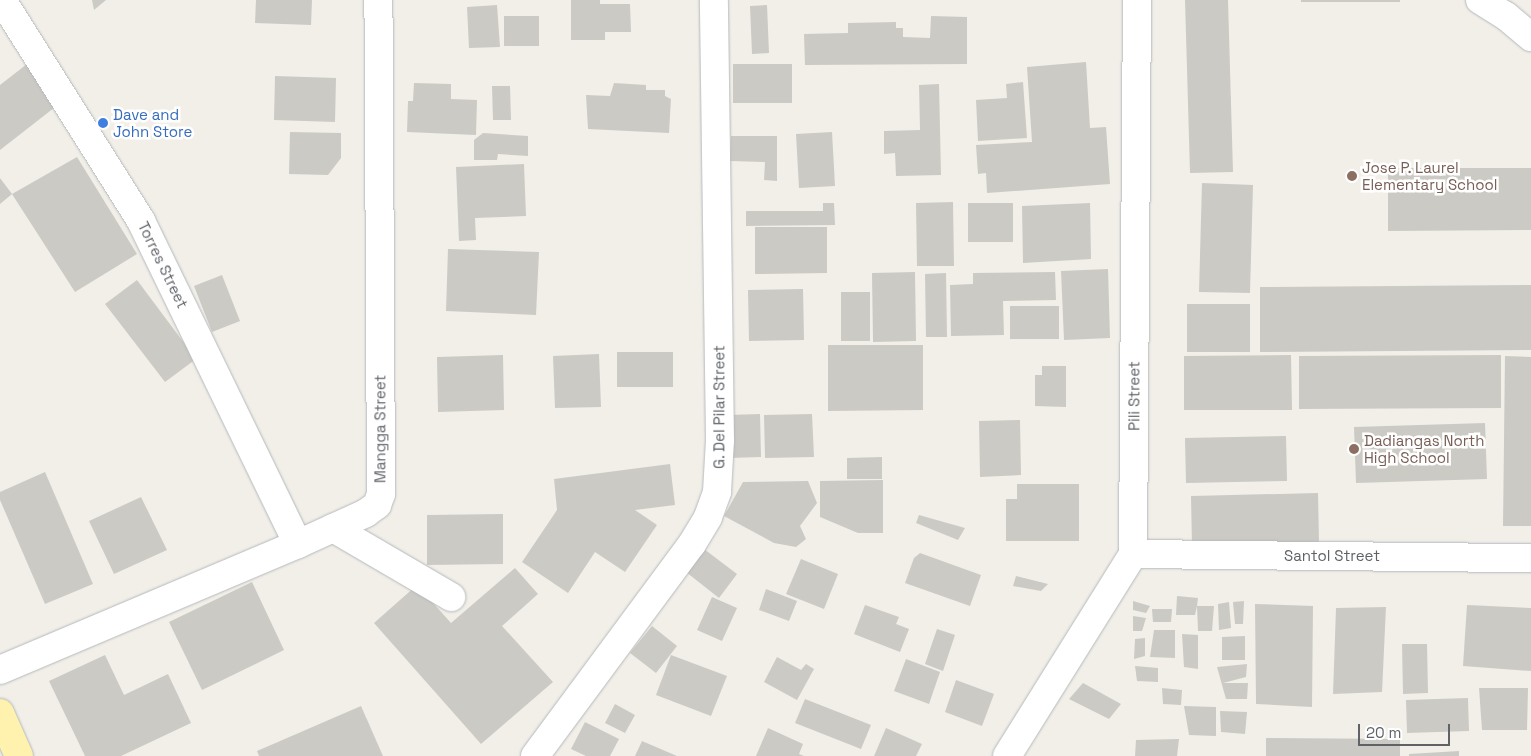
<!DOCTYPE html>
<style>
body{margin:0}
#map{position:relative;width:1531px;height:756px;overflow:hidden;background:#f1efe8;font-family:"Space Grotesk",sans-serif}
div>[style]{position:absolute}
.building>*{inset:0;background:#cccac5}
.roads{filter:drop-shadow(0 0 1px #b5b8bc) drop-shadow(0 0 1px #b5b8bc)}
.minor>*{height:28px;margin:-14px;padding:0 14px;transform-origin:14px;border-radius:14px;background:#fff}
.major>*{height:28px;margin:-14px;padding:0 14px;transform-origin:14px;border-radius:14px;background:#fff2af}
.dots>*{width:14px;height:14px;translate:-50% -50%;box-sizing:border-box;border:2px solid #fff;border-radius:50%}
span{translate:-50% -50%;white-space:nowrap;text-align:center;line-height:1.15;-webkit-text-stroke:5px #fff;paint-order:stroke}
.shop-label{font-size:15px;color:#366cbe}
.left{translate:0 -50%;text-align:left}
.education-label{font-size:15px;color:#785e54}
.street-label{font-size:15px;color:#5f6368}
.scale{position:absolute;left:1358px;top:724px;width:92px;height:22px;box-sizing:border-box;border:2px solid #5f6368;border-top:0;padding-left:6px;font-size:15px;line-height:18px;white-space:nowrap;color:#5f6368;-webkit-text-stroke:4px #fff;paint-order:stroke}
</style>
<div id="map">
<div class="building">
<i style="clip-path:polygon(92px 0,106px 0,94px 10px)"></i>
<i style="clip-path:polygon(256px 0,312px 0,311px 25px,255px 23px)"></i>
<i style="clip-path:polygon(571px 0,600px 0,600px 4px,630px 4px,631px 32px,605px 32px,605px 40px,571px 40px)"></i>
<i style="clip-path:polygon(1185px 0,1228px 0,1233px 172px,1190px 173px)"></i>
<i style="clip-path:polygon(1301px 0,1400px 0,1400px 2px,1301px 2px)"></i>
<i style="clip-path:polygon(497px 5px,500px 47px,469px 48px,467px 7px)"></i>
<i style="clip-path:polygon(767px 5px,769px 53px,752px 54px,750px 6px)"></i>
<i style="clip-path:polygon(504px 16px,539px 16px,539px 46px,504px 46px)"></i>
<i style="clip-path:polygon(931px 16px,967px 17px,967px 64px,805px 65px,804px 34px,848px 33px,848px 23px,896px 22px,896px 28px,903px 28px,903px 37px,930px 38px)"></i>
<i style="clip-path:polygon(1086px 62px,1090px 128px,1106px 127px,1110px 184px,987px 193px,986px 173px,978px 174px,976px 145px,1032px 142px,1027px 67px)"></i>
<i style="clip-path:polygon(27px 64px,59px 104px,0 150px,0 85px)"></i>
<i style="clip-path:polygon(733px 64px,792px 64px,792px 103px,733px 103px)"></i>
<i style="clip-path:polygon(275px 76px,336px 78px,335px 122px,274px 120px)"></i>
<i style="clip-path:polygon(1023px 82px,1027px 138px,978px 141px,976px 100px,1007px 98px,1006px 84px)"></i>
<i style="clip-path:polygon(414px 83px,451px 84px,451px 99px,477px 100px,476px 135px,407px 132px,408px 101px,413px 101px)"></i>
<i style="clip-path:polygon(614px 83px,646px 85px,646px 90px,665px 90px,665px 96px,671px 99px,669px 133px,588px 129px,586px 95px,610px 96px)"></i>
<i style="clip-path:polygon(939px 84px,941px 175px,896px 176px,895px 153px,884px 154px,884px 131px,920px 130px,919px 85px)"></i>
<i style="clip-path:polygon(492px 86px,510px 86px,511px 120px,493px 120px)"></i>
<i style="clip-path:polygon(290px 132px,341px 133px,341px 158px,328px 175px,289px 174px)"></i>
<i style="clip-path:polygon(832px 132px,835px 186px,799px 188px,796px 134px)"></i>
<i style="clip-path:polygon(483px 133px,528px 136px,528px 156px,498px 154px,497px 160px,474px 160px,474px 140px)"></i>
<i style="clip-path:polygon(731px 136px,777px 136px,777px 181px,764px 180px,765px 162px,730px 161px)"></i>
<i style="clip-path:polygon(77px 157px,137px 254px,75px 292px,12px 194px)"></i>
<i style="clip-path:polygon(524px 164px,526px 216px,475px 218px,476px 240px,459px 241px,456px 167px)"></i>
<i style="clip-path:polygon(1388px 168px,1531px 168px,1531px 230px,1388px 231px)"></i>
<i style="clip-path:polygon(0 178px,12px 194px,0 204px)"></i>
<i style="clip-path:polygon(1202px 183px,1253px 185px,1250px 293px,1199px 292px)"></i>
<i style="clip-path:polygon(953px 202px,954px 266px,917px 266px,916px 203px)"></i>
<i style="clip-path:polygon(823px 203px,834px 203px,835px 225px,746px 226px,746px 211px,823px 211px)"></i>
<i style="clip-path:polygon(968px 203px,1013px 203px,1013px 242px,968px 242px)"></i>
<i style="clip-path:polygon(1090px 203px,1091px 259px,1023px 263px,1022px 206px)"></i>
<i style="clip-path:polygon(755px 227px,827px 227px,827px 273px,755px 274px)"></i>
<i style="clip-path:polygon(448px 249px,539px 252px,536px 315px,446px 311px)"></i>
<i style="clip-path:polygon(1108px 269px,1110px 338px,1064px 340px,1061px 271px)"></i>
<i style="clip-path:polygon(915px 272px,916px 341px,873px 342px,872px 273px)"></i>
<i style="clip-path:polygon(1055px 272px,1056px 300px,1003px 301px,1004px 335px,951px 336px,950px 285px,973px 284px,973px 273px)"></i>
<i style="clip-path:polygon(946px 273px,947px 337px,926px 337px,925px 274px)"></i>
<i style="clip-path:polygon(222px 275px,240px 321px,212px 332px,194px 286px)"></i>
<i style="clip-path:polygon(137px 280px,196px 359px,165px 382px,105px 304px)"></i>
<i style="clip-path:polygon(1531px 285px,1531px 350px,1260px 352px,1260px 287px)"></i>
<i style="clip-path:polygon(803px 289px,804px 340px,749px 341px,748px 290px)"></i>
<i style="clip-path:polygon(841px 292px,870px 292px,870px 341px,841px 341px)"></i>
<i style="clip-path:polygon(1187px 304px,1250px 304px,1250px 352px,1187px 352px)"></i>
<i style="clip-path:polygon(1010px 306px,1059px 306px,1059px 339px,1010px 339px)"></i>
<i style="clip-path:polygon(828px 345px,923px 345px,923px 410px,828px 411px)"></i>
<i style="clip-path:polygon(617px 352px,673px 352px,673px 387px,617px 387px)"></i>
<i style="clip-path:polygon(599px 354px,601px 407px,555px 408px,553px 356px)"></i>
<i style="clip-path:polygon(503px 355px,504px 410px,438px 412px,437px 357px)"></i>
<i style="clip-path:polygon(1291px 355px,1292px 410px,1184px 410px,1184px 356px)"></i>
<i style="clip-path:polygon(1501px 355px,1501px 408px,1299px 409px,1299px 356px)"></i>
<i style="clip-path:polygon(1505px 356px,1531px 357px,1531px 526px,1503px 526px)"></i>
<i style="clip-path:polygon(1042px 366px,1066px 366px,1066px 407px,1035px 406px,1035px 375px,1042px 375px)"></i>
<i style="clip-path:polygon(760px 414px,761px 457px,729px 458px,728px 415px)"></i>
<i style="clip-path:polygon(812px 414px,814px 457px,765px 458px,764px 415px)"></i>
<i style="clip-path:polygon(1020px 420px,1021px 475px,980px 477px,979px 421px)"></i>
<i style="clip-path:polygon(1485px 423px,1487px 479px,1356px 483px,1354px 427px)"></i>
<i style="clip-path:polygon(1286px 436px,1287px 481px,1186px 483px,1185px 438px)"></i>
<i style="clip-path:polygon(882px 457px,882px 479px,847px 479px,847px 458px)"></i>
<i style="clip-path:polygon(670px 464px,675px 505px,635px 510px,657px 525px,625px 572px,595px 552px,568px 593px,522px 562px,557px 510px,554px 479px)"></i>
<i style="clip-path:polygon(45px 472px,93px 584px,45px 604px,0 500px,0 492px)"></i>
<i style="clip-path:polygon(883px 480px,883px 533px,858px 533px,820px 517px,820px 481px)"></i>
<i style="clip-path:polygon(808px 481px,817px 503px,800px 526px,806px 539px,796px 547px,774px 543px,724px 516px,743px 482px)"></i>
<i style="clip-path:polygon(1017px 484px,1079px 484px,1079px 541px,1006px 541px,1006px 499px,1017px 499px)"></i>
<i style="clip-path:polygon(1318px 493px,1319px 543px,1192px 546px,1191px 496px)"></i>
<i style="clip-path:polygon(141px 497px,167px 550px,114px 574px,89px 521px)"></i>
<i style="clip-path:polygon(503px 514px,503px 564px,427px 565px,427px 515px)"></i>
<i style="clip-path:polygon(919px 515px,965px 528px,958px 540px,916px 523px)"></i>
<i style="clip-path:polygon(704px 549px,737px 574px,719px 598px,686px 572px)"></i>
<i style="clip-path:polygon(920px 553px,981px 575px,970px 606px,905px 583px,914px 558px)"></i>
<i style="clip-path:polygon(801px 559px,838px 574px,824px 609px,786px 594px)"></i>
<i style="clip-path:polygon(515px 568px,538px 594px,502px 626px,553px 682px,481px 744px,374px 623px,417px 585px,451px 623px)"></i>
<i style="clip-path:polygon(1016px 576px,1048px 584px,1041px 591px,1013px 586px)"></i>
<i style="clip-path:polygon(252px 582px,284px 650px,202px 690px,169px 622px)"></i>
<i style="clip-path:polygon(766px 589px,797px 601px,789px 621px,759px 610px)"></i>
<i style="clip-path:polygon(1177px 596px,1198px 598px,1197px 606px,1214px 606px,1212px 631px,1198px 631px,1197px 606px,1195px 615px,1176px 615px)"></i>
<i style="clip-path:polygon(712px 597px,737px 608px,722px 641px,697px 630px)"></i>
<i style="clip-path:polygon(1133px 601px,1150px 606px,1146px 613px,1133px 610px)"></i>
<i style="clip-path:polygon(1244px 601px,1243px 624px,1235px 624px,1233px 602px)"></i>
<i style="clip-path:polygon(1229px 602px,1231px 628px,1219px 630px,1218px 604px)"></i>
<i style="clip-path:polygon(1255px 604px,1313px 606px,1312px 707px,1256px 704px)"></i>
<i style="clip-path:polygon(865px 605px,899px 617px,896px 624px,909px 629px,900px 652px,854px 634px)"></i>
<i style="clip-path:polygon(1467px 605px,1531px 608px,1531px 671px,1463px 666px)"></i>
<i style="clip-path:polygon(1386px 607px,1382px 692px,1333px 694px,1336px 608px)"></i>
<i style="clip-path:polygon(1152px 609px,1172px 609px,1171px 622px,1153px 622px)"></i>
<i style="clip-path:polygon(1133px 616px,1146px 618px,1142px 631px,1133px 631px)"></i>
<i style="clip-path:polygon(652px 626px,677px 646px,656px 673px,630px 653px)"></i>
<i style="clip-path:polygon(937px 629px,955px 635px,943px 671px,925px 664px)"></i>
<i style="clip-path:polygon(1154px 630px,1175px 630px,1175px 658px,1150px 657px)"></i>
<i style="clip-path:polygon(1182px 634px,1198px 635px,1198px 669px,1184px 667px)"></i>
<i style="clip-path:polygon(1245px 636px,1245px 660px,1222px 660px,1222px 637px)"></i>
<i style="clip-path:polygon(1145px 638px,1145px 656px,1134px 659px,1135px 639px)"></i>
<i style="clip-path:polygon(1402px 644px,1427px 644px,1428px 693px,1403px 694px)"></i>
<i style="clip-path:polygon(105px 655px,124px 695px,168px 674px,191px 723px,121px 756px,85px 756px,49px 681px)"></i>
<i style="clip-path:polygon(671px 655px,727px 676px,711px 716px,656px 695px)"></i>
<i style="clip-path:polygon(777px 657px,801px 670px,806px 664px,814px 669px,797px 700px,764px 682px)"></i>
<i style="clip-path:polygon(906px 659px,940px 672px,929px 704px,894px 691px)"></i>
<i style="clip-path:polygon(1247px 664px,1246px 677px,1223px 683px,1248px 683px,1247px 699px,1226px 699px,1217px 667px)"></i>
<i style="clip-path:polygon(1135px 666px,1158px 668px,1158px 682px,1137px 681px)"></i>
<i style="clip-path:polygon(956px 680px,994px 694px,982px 726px,945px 712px)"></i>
<i style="clip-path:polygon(1083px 683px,1121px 704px,1109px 719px,1069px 699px)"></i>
<i style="clip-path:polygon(1162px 688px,1182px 690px,1181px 705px,1163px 704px)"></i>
<i style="clip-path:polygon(1479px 688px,1528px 688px,1527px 730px,1482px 730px)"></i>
<i style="clip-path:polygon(1468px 698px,1469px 731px,1407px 733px,1406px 700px)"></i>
<i style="clip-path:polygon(805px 699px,871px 725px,861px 749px,795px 723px)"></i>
<i style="clip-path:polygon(615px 704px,635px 715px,625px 733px,605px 723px)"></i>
<i style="clip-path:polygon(361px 706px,383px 756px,259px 756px,257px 751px)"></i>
<i style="clip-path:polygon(1184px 706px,1216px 707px,1216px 736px,1189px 735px)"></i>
<i style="clip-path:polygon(1220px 711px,1247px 712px,1245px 734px,1221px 732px)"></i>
<i style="clip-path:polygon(585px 722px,619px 739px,610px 756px,586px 756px,571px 749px)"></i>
<i style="clip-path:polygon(768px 728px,803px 744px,799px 754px,804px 756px,756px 756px)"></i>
<i style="clip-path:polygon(886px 728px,922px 744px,916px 756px,874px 756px)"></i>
<i style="clip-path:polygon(1266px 738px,1400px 739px,1400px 756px,1266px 756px)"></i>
<i style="clip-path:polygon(1179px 739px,1177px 756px,1135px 756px,1136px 740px)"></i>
<i style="clip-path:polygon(642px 741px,677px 756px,635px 756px)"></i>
<i style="clip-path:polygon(1459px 751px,1459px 756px,1409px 756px,1409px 754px)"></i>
</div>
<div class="roads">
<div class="minor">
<i style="left:2px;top:0;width:261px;rotate:57.8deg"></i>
<i style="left:141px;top:221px;width:359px;rotate:64.1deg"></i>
<i style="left:1480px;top:0;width:31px;rotate:32deg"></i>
<i style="left:1506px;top:16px;width:33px;rotate:40deg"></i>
<i style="left:333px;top:528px;width:137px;rotate:30.3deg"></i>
<i style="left:1133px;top:554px;width:398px;rotate:0.6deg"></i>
<i style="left:0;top:670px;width:324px;rotate:-22.9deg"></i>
<i style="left:298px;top:544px;width:75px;rotate:-24.5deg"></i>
<i style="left:366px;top:513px;width:14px;rotate:-36deg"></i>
<i style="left:377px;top:505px;width:12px;rotate:-70deg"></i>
<i style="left:381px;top:494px;width:494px;rotate:-90.3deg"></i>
<i style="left:535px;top:756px;width:264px;rotate:-53.5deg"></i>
<i style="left:692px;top:544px;width:31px;rotate:-59deg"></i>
<i style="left:708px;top:517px;width:27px;rotate:-70deg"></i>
<i style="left:717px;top:492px;width:52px;rotate:-86.7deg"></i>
<i style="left:720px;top:440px;width:440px;rotate:-90.8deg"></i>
<i style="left:1007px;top:756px;width:238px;rotate:-58deg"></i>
<i style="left:1133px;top:554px;width:554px;rotate:-89.59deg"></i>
</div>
<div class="major">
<i style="left:0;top:713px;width:47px;rotate:66.2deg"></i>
</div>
</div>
<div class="dots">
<i style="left:103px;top:123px;background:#3f7fe0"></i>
<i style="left:1352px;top:176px;background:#8d6e63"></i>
<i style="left:1354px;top:449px;background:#8d6e63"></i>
</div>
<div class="shop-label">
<span class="left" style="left:113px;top:123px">Dave and<br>John Store</span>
</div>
<div class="education-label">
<span class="left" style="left:1362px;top:176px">Jose P. Laurel<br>Elementary School</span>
<span class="left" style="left:1364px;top:449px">Dadiangas North<br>High School</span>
</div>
<div class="street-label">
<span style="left:163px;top:265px;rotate:64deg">Torres Street</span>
<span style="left:1134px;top:396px;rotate:-90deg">Pili Street</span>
<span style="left:719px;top:407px;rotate:-90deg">G. Del Pilar Street</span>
<span style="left:380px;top:429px;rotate:-90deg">Mangga Street</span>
<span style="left:1332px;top:556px">Santol Street</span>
</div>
<div class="scale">20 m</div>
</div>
